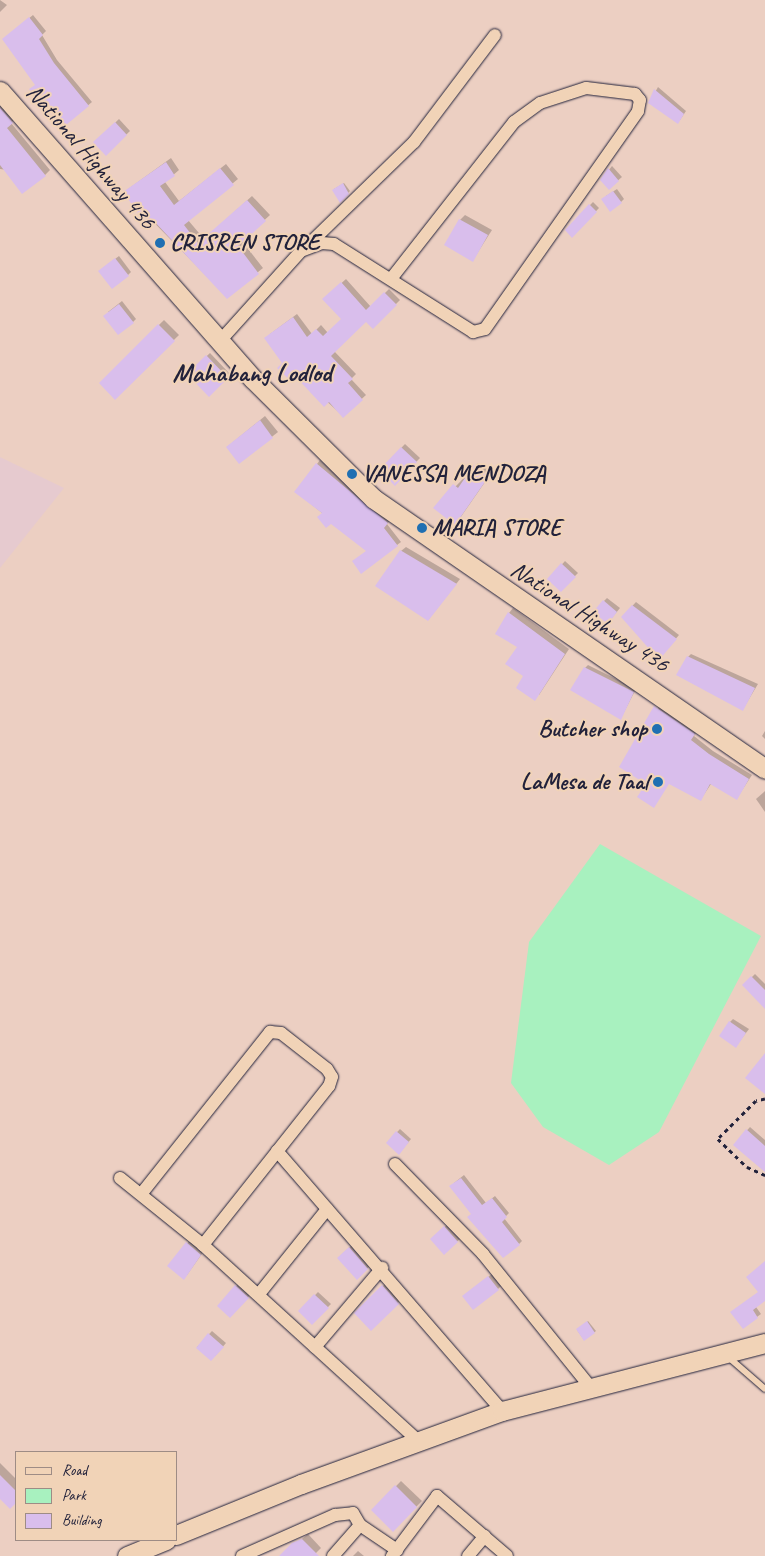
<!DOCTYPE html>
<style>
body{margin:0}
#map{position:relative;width:765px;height:1556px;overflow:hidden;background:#eccfc2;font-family:Caveat,sans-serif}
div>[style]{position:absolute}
.built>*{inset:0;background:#e6cacf}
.green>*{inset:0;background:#a8f1bf}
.shadow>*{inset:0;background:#0003}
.building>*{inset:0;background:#d9beec}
.path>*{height:2.5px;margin-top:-1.25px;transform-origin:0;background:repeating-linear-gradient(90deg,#22223b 0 4px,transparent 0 8px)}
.roads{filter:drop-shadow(0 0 1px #22223b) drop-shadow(0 0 1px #22223b)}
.lane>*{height:6px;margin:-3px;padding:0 3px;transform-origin:3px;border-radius:3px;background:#f1d3b7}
.street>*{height:12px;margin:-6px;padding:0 6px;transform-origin:6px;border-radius:6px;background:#f1d3b7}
.secondary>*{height:19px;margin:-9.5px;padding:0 9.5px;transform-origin:9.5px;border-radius:9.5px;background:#f1d3b7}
.dots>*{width:14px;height:14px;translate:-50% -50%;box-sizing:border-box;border:2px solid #f1d3b7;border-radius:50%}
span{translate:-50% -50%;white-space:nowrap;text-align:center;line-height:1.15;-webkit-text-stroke:4px #f1d3b7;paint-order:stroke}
.street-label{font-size:24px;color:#22223b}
.poi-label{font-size:24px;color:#22223b;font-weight:700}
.left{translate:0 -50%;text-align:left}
.right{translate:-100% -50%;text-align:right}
.quarter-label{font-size:26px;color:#22223b;font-weight:700}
.legend{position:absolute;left:15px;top:1451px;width:162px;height:90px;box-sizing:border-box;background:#f1d3b7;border:1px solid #9e8c85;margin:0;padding:6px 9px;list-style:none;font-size:15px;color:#22223b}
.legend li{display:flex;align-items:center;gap:10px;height:25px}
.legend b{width:25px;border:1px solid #9e8c85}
</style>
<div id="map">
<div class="built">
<i style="clip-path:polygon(0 457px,64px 488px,0 568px)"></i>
</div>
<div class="green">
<i style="clip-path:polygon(600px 844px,761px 936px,659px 1132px,609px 1165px,543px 1127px,511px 1083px,529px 942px)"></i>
</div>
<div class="shadow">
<i style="clip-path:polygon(0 0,7px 5px,0 12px)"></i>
<i style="clip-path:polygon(33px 15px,46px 31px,42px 35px,57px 60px,92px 102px,67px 123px,7px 36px)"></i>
<i style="clip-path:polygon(658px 87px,686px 111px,680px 120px,649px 103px)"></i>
<i style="clip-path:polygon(0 98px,16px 118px,11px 123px,50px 170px,45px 175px,0 169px)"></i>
<i style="clip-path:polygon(119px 119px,130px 131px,106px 154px,95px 142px)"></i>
<i style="clip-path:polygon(171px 158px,179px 170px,165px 182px,179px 201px,226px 164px,238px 179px,188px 220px,204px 239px,252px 196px,270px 215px,242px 241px,263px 268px,227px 297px,124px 192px)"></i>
<i style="clip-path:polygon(612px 166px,622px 177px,609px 188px,601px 180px)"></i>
<i style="clip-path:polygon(344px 183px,350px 191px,340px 201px,334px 189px)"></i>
<i style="clip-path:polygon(617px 189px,624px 199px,621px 202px,606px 196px)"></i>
<i style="clip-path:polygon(593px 202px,599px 208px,572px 237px,566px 230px)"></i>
<i style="clip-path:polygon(465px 215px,492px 230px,473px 260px,460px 220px)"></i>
<i style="clip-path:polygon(119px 256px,131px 272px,128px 275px,103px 268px)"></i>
<i style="clip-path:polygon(346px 279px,371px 307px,389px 289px,400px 300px,373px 327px,366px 320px,334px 351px,356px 374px,351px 379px,366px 395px,343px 416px,284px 363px,270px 334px,297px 314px,312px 334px,321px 325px,328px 333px,342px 319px,324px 299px)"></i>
<i style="clip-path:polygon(122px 301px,136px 319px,133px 322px,108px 312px)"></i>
<i style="clip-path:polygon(164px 320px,179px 335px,115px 398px,100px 383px)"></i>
<i style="clip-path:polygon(210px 353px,230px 374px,209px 395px,188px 374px)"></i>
<i style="clip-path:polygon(265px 416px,278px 432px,240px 462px,227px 447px)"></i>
<i style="clip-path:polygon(405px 444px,420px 458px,395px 484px,380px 470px)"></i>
<i style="clip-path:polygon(320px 460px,391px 519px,387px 524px,401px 542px,397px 545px,368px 550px,296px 492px)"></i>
<i style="clip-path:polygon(478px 463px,492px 472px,458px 521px,435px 508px)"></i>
<i style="clip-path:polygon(406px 547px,460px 579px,428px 620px,401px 551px)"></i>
<i style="clip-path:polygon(565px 561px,578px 573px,561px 590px,549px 579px)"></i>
<i style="clip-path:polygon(607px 598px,620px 608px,611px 619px,604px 601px)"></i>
<i style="clip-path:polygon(636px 602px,679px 635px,662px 655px,622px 617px)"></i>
<i style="clip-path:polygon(513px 608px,569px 649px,539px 695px,525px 676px,509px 613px)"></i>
<i style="clip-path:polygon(691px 654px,758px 684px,743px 709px,688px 657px)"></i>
<i style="clip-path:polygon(588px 665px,636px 689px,621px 718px,585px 668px)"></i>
<i style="clip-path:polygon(659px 704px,698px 730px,694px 736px,713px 751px,752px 775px,737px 798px,711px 784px,701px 799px,670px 783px,647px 783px)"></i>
<i style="clip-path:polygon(765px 731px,765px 739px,762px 736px)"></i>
<i style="clip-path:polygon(765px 791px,765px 812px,756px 799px)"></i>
<i style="clip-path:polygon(755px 974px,765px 984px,765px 998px,744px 985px)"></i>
<i style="clip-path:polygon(733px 1019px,749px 1029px,736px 1046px,730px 1022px)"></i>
<i style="clip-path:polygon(750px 1127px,765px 1140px,765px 1170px,734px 1145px)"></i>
<i style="clip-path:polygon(400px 1129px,411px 1139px,402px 1150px,387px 1143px)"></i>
<i style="clip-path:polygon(464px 1175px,486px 1203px,495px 1196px,509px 1213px,504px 1218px,522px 1241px,519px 1244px,472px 1213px,454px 1183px)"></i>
<i style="clip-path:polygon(448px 1224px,461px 1238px,444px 1253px,431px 1239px)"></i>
<i style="clip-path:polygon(190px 1240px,204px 1251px,187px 1275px,169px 1266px)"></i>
<i style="clip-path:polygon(353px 1244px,371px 1265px,357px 1278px,338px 1258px)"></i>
<i style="clip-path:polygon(765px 1262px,765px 1300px,756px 1307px,761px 1314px,743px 1327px,759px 1292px)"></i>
<i style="clip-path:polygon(492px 1274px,501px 1286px,498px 1289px,467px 1293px)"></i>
<i style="clip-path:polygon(388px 1281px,403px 1298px,371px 1329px,356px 1313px)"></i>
<i style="clip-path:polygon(239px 1283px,251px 1294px,230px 1317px,219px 1306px)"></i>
<i style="clip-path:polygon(318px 1292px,331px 1304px,312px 1323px,300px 1311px)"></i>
<i style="clip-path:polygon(588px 1321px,596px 1331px,584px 1340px,577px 1330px)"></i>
<i style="clip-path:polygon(212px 1331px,226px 1343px,215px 1356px,197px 1347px)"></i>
<i style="clip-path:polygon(0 1463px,16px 1479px,16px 1501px,10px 1507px,0 1497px)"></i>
<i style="clip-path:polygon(401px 1481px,422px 1501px,393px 1530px,373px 1510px)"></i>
<i style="clip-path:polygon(308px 1534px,321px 1548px,313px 1556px,281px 1556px)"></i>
<i style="clip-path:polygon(358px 1551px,364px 1556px,353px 1556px)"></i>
</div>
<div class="building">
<i style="clip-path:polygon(29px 17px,43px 35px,39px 39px,54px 63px,89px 106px,66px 125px,49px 104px,44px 108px,29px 89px,35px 85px,2px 39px)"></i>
<i style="clip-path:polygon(654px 89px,684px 114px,678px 124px,648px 103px)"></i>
<i style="clip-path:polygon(0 108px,13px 123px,7px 128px,46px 176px,22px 194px,0 165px)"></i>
<i style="clip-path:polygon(115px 122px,127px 135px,106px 156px,93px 142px)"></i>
<i style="clip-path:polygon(166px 162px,175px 176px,160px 186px,174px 205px,220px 168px,234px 185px,184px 225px,198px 243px,247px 200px,266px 221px,238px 246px,259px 274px,227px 299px,152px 219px,146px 224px,123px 192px)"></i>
<i style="clip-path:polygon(608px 168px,619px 181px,609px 190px,600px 180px)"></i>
<i style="clip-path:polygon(343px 183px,349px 194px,340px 203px,332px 190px)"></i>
<i style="clip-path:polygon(613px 191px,622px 203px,610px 212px,601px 199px)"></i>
<i style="clip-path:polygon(589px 204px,597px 212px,572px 238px,565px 230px)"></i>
<i style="clip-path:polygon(459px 219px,488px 235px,473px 262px,444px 245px)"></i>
<i style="clip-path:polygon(115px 258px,129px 276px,112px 289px,98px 271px)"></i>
<i style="clip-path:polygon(341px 282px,366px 310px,384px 292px,397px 305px,373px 329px,366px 322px,331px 356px,353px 379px,348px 383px,363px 400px,343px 418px,329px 402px,324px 407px,295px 376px,291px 381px,277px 368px,282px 363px,264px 338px,293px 317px,307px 337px,316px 329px,323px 336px,341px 319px,322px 299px)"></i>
<i style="clip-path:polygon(119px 304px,134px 323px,118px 335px,103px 316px)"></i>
<i style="clip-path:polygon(158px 324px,175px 341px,115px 400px,99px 383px)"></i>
<i style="clip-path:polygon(206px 355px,228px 378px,209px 397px,187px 374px)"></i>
<i style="clip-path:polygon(260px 420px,273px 438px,239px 464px,226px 447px)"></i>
<i style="clip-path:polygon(401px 447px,417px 462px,395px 486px,379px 470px)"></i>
<i style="clip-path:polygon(316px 463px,388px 523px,384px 528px,398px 546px,361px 574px,352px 561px,366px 551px,331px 524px,326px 528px,317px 517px,322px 513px,294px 492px)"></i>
<i style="clip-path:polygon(474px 465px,489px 476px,455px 525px,433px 508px,453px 484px,458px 488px)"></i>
<i style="clip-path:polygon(400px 550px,457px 584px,428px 621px,375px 586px)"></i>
<i style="clip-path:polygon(561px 563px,576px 577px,561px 592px,547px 579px)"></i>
<i style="clip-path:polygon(603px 600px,617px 612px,608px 624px,593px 612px)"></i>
<i style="clip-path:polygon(632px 605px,677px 639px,659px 660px,621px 617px)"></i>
<i style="clip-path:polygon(508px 612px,565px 654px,535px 701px,516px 688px,523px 676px,505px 664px,517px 647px,495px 634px)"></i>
<i style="clip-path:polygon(687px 656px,755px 688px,743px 711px,676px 675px)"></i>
<i style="clip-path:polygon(584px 667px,634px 692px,621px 720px,570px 690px)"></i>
<i style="clip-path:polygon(654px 706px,695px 734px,691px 740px,709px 754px,749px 779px,737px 800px,710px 784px,701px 801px,669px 784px,654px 808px,637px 797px,646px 784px,619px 767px)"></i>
<i style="clip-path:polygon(751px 976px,765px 990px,765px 1009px,742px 985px)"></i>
<i style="clip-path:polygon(729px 1021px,746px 1033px,736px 1048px,719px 1036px)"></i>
<i style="clip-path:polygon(765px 1053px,765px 1094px,745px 1078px)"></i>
<i style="clip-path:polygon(746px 1129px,765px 1146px,765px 1172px,733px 1145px)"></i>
<i style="clip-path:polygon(396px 1131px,409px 1142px,399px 1155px,386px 1143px)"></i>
<i style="clip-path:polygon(461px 1178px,482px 1205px,492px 1198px,507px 1217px,502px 1222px,520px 1245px,503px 1258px,467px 1217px,471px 1214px,449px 1186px)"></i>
<i style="clip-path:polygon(444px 1226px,458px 1242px,444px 1255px,430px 1239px)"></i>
<i style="clip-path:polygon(186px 1242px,201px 1255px,184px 1280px,167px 1266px)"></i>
<i style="clip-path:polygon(349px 1247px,368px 1269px,357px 1280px,337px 1258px)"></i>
<i style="clip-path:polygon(765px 1261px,765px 1301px,753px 1310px,758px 1318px,743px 1329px,730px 1312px,758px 1292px,746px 1277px)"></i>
<i style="clip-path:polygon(488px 1276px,499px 1290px,473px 1310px,462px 1296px)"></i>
<i style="clip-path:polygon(235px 1285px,249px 1298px,230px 1318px,217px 1306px)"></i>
<i style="clip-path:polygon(382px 1285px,399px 1304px,371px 1331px,354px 1313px)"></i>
<i style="clip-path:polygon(314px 1294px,329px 1308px,312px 1325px,298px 1311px)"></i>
<i style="clip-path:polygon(587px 1321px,595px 1333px,584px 1341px,576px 1329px)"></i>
<i style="clip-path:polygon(208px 1333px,224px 1347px,211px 1361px,196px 1348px)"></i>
<i style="clip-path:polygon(0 1475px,16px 1491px,16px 1503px,10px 1509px,0 1499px)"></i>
<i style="clip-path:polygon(395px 1485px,417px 1507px,393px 1532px,371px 1510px)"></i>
<i style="clip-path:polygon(302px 1539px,319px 1556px,279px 1556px,292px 1543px)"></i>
</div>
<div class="path">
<i style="left:765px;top:1099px;width:9px;rotate:167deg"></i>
<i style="left:756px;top:1101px;width:54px;rotate:135deg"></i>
<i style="left:718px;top:1139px;width:40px;rotate:44deg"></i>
<i style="left:747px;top:1167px;width:20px;rotate:24deg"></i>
</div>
<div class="roads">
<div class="lane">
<i style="left:727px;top:1356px;width:50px;rotate:41deg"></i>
</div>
<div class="street">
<i style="left:307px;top:246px;width:149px;rotate:-44.2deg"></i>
<i style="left:414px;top:142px;width:134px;rotate:-52.9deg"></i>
<i style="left:220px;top:341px;width:121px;rotate:-48deg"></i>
<i style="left:301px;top:251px;width:22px;rotate:-21deg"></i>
<i style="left:322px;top:243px;width:12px;rotate:5deg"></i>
<i style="left:334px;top:244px;width:165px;rotate:32.3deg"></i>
<i style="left:473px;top:332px;width:12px;rotate:-14deg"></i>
<i style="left:485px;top:329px;width:266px;rotate:-54.9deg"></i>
<i style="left:638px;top:111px;width:11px;rotate:-80deg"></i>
<i style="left:640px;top:100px;width:8px;rotate:-130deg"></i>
<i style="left:635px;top:94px;width:49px;rotate:-173deg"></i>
<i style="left:586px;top:88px;width:48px;rotate:161.9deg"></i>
<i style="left:540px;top:103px;width:32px;rotate:144deg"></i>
<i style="left:514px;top:122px;width:199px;rotate:128.1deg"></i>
<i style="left:277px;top:1151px;width:344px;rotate:49.1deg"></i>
<i style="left:395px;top:1164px;width:126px;rotate:45.6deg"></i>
<i style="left:483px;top:1254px;width:172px;rotate:51.1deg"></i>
<i style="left:120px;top:1178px;width:107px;rotate:38.9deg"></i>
<i style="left:203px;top:1245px;width:290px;rotate:42.3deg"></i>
<i style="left:142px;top:1193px;width:206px;rotate:-51.5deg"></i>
<i style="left:270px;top:1032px;width:11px;rotate:5deg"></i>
<i style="left:281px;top:1033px;width:58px;rotate:38deg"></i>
<i style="left:327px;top:1069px;width:9px;rotate:58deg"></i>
<i style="left:332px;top:1077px;width:9px;rotate:108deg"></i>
<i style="left:329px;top:1086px;width:203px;rotate:128.4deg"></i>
<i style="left:259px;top:1294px;width:109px;rotate:-51.3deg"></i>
<i style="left:315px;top:1347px;width:104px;rotate:-49.7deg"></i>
<i style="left:242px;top:1556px;width:102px;rotate:-23.8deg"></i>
<i style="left:335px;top:1515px;width:18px;rotate:-6deg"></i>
<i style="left:353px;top:1513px;width:14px;rotate:60deg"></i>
<i style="left:333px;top:1556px;width:41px;rotate:-48.9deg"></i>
<i style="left:360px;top:1525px;width:45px;rotate:34deg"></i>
<i style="left:392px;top:1556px;width:75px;rotate:-53.1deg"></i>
<i style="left:437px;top:1496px;width:92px;rotate:40.6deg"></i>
<i style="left:468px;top:1556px;width:26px;rotate:-50deg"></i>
</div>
<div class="secondary">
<i style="left:0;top:91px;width:383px;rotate:48.7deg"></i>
<i style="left:253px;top:379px;width:170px;rotate:44.8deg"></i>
<i style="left:374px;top:499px;width:475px;rotate:34.6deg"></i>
<i style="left:176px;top:1535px;width:135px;rotate:-22.2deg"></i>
<i style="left:301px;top:1484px;width:214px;rotate:-20deg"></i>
<i style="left:502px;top:1411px;width:272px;rotate:-14.5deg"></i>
<i style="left:127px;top:1556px;width:42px;rotate:-22.3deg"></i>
</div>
</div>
<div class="dots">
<i style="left:160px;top:243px;background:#1f6fb2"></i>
<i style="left:352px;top:474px;background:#1f6fb2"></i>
<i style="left:422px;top:528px;background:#1f6fb2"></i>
<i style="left:657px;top:729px;background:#1f6fb2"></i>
<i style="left:658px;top:782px;background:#1f6fb2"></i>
</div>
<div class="street-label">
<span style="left:91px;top:157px;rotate:49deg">National Highway 436</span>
<span style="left:590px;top:617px;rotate:33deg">National Highway 436</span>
</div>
<div class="poi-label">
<span class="left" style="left:170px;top:243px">CRISREN STORE</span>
<span class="left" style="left:362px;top:474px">VANESSA MENDOZA</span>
<span class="left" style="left:432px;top:528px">MARIA STORE</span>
<span class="right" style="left:647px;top:729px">Butcher shop</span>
<span class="right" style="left:648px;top:782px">LaMesa de Taal</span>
</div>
<div class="quarter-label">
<span style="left:252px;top:373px">Mahabang Lodlod</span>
</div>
<ul class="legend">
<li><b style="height:6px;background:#f1d3b7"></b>Road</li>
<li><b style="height:14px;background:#a8f1bf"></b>Park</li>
<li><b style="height:14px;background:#d9beec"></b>Building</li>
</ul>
</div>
